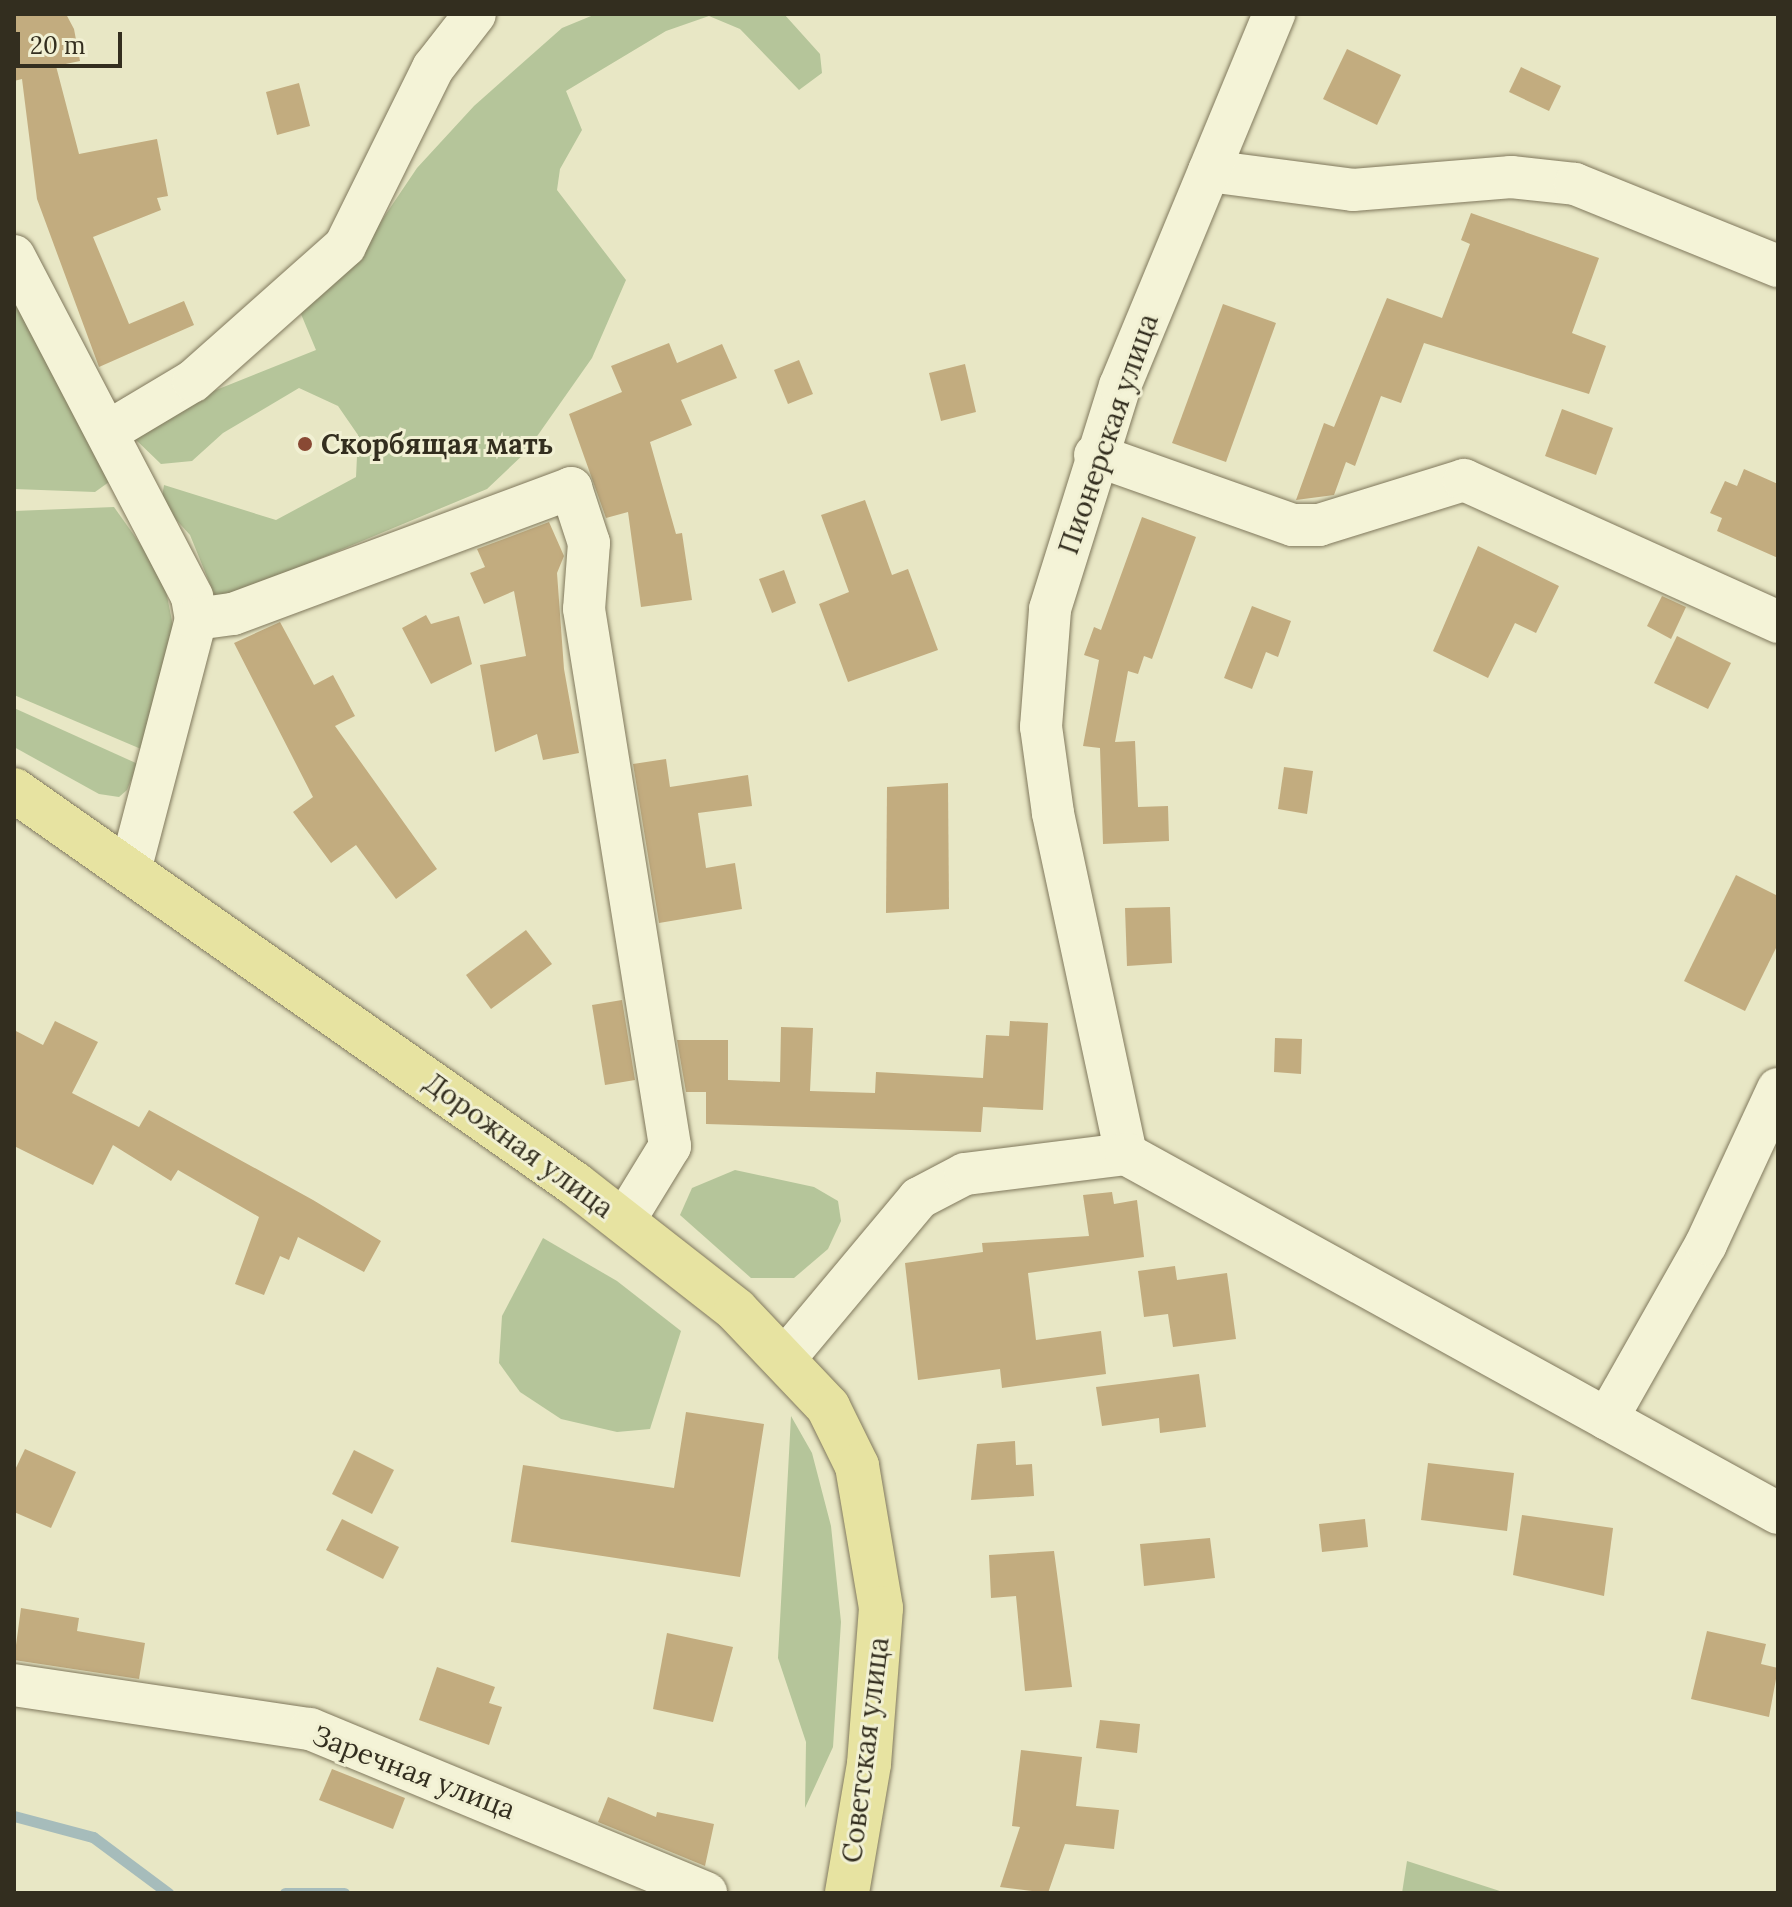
<!DOCTYPE html>
<meta charset="utf-8">
<style>
body{margin:0}
#map{position:relative;width:1792px;height:1907px;overflow:hidden;background:#e8e7c5;font-family:Lora,serif}
div>[style]{position:absolute}
.green>*{inset:0;background:#b5c59a}
.stream>*{height:11px;margin:-5.5px;padding:0 5.5px;transform-origin:5.5px;border-radius:5.5px;background:#a6bcbb}
.building>*{inset:0;background:#c2ac7f}
.roads{filter:drop-shadow(0 0 2px #81795d) drop-shadow(0 0 2px #81795d)}
.minor>*{height:42px;margin:-21px;padding:0 21px;transform-origin:21px;border-radius:21px;background:#f4f3d7}
.major>*{height:44px;margin:-22px;padding:0 22px;transform-origin:22px;border-radius:22px;background:#e7e3a1}
.dots>*{width:22px;height:22px;translate:-50% -50%;box-sizing:border-box;border:4px solid #f1f0d3;border-radius:50%}
span{translate:-50% -50%;white-space:nowrap;text-align:center;line-height:1.15;-webkit-text-stroke:6px #f1f0d3;paint-order:stroke}
.street-label{font-size:28px;color:#332e1f}
.poi-label{font-size:28px;color:#332e1f;font-weight:700}
.left{translate:0 -50%;text-align:left}
.frame{position:absolute;inset:0;border:16px solid #332e1f;pointer-events:none}
.scale{position:absolute;left:16px;top:32px;width:106px;height:36px;box-sizing:border-box;border:4px solid #332e1f;border-top:0;padding-left:10px;font-size:24px;line-height:28px;white-space:nowrap;color:#332e1f;-webkit-text-stroke:6px #f1f0d3;paint-order:stroke}
</style>
<div id="map">
<div class="green">
<i style="clip-path:polygon(596px 14px,784px 14px,820px 54px,822px 73px,799px 90px,740px 29px,709px 16px,666px 31px,566px 91px,582px 130px,560px 169px,557px 190px,626px 280px,592px 358px,526px 452px,487px 489px,223px 599px,214px 594px,190px 535px,161px 503px,164px 485px,276px 520px,356px 477px,358px 435px,338px 406px,299px 388px,223px 433px,192px 461px,161px 464px,134px 438px,151px 416px,316px 350px,301px 314px,310px 294px,357px 257px,417px 168px,474px 106px,562px 28px)"></i>
<i style="clip-path:polygon(14px 294px,109px 482px,95px 492px,14px 489px)"></i>
<i style="clip-path:polygon(114px 507px,163px 576px,173px 626px,141px 749px,14px 695px,14px 511px)"></i>
<i style="clip-path:polygon(14px 708px,138px 764px,127px 790px,119px 797px,99px 794px,14px 747px)"></i>
<i style="clip-path:polygon(735px 1170px,814px 1187px,838px 1201px,841px 1221px,828px 1249px,794px 1278px,751px 1278px,680px 1215px,692px 1188px)"></i>
<i style="clip-path:polygon(543px 1238px,617px 1281px,681px 1331px,650px 1429px,617px 1432px,561px 1419px,520px 1392px,499px 1363px,502px 1316px)"></i>
<i style="clip-path:polygon(791px 1416px,812px 1453px,831px 1526px,841px 1622px,833px 1747px,805px 1808px,806px 1742px,778px 1658px)"></i>
<i style="clip-path:polygon(1407px 1861px,1506px 1893px,1402px 1893px)"></i>
</div>
<div class="stream">
<i style="left:14px;top:1816px;width:82px;rotate:14.9deg"></i>
<i style="left:93px;top:1837px;width:94px;rotate:36.7deg"></i>
<i style="left:285px;top:1893px;width:59px"></i>
</div>
<div class="building">
<i style="clip-path:polygon(14px 14px,66px 14px,74px 29px,80px 61px,56px 66px,79px 154px,157px 139px,168px 196px,157px 198px,161px 210px,93px 237px,129px 324px,184px 301px,194px 325px,99px 367px,37px 199px,22px 79px,14px 81px)"></i>
<i style="clip-path:polygon(1347px 49px,1401px 75px,1377px 125px,1323px 99px)"></i>
<i style="clip-path:polygon(1521px 67px,1561px 86px,1549px 111px,1509px 92px)"></i>
<i style="clip-path:polygon(299px 83px,310px 126px,277px 135px,266px 92px)"></i>
<i style="clip-path:polygon(1471px 213px,1599px 258px,1572px 333px,1606px 346px,1589px 394px,1424px 343px,1401px 403px,1381px 396px,1355px 466px,1346px 462px,1334px 495px,1296px 500px,1324px 423px,1334px 427px,1387px 298px,1442px 318px,1470px 244px,1461px 240px)"></i>
<i style="clip-path:polygon(1223px 304px,1276px 323px,1226px 462px,1172px 443px)"></i>
<i style="clip-path:polygon(669px 343px,677px 363px,722px 344px,737px 378px,681px 400px,692px 425px,650px 442px,676px 534px,682px 533px,692px 600px,641px 607px,628px 512px,606px 518px,569px 414px,622px 392px,611px 366px)"></i>
<i style="clip-path:polygon(799px 360px,813px 394px,788px 404px,774px 370px)"></i>
<i style="clip-path:polygon(965px 364px,976px 412px,941px 421px,929px 373px)"></i>
<i style="clip-path:polygon(1562px 409px,1613px 428px,1596px 475px,1545px 456px)"></i>
<i style="clip-path:polygon(1744px 469px,1778px 484px,1778px 558px,1717px 531px,1722px 518px,1710px 513px,1725px 481px,1737px 486px)"></i>
<i style="clip-path:polygon(865px 500px,892px 575px,908px 569px,938px 650px,848px 682px,819px 604px,849px 592px,821px 515px)"></i>
<i style="clip-path:polygon(1142px 517px,1196px 537px,1152px 659px,1144px 656px,1138px 674px,1128px 671px,1115px 742px,1135px 741px,1138px 807px,1168px 806px,1169px 841px,1103px 844px,1100px 748px,1083px 746px,1099px 660px,1084px 655px,1094px 627px,1101px 630px)"></i>
<i style="clip-path:polygon(549px 522px,564px 556px,557px 573px,564px 669px,579px 753px,543px 760px,537px 734px,495px 752px,480px 665px,526px 656px,514px 591px,484px 604px,470px 573px,485px 567px,477px 549px)"></i>
<i style="clip-path:polygon(1478px 546px,1559px 586px,1536px 633px,1515px 623px,1488px 678px,1433px 651px)"></i>
<i style="clip-path:polygon(784px 570px,796px 603px,772px 613px,759px 579px)"></i>
<i style="clip-path:polygon(1662px 596px,1686px 607px,1671px 639px,1647px 626px)"></i>
<i style="clip-path:polygon(1252px 606px,1291px 621px,1278px 657px,1266px 652px,1252px 689px,1224px 678px)"></i>
<i style="clip-path:polygon(426px 615px,431px 624px,459px 616px,472px 664px,431px 684px,402px 628px)"></i>
<i style="clip-path:polygon(280px 622px,314px 685px,333px 675px,355px 716px,335px 726px,437px 869px,396px 899px,356px 845px,331px 863px,293px 812px,313px 797px,234px 643px)"></i>
<i style="clip-path:polygon(1677px 636px,1731px 663px,1708px 709px,1654px 683px)"></i>
<i style="clip-path:polygon(666px 759px,670px 787px,748px 775px,752px 806px,698px 813px,706px 868px,735px 863px,742px 909px,659px 923px,633px 764px)"></i>
<i style="clip-path:polygon(1284px 767px,1313px 771px,1307px 814px,1278px 809px)"></i>
<i style="clip-path:polygon(948px 783px,949px 909px,886px 913px,887px 787px)"></i>
<i style="clip-path:polygon(1736px 875px,1778px 896px,1778px 944px,1745px 1011px,1684px 981px)"></i>
<i style="clip-path:polygon(1170px 907px,1172px 963px,1127px 966px,1125px 908px)"></i>
<i style="clip-path:polygon(526px 930px,552px 964px,491px 1009px,466px 975px)"></i>
<i style="clip-path:polygon(622px 1000px,635px 1080px,605px 1085px,592px 1005px)"></i>
<i style="clip-path:polygon(55px 1021px,98px 1042px,72px 1093px,139px 1127px,149px 1110px,313px 1200px,381px 1241px,364px 1272px,298px 1237px,289px 1260px,280px 1256px,264px 1295px,235px 1284px,259px 1217px,178px 1170px,171px 1181px,113px 1145px,93px 1185px,14px 1146px,14px 1030px,43px 1045px)"></i>
<i style="clip-path:polygon(1010px 1021px,1048px 1023px,1043px 1110px,983px 1107px,981px 1132px,706px 1124px,706px 1092px,686px 1092px,677px 1040px,728px 1040px,728px 1080px,780px 1082px,781px 1027px,813px 1028px,810px 1091px,875px 1093px,876px 1072px,983px 1078px,986px 1035px,1009px 1036px)"></i>
<i style="clip-path:polygon(1275px 1038px,1302px 1039px,1301px 1074px,1274px 1072px)"></i>
<i style="clip-path:polygon(1112px 1192px,1114px 1204px,1137px 1200px,1144px 1257px,1028px 1273px,1036px 1340px,1101px 1331px,1106px 1374px,1002px 1388px,1000px 1369px,918px 1380px,905px 1263px,983px 1252px,982px 1243px,1089px 1236px,1083px 1195px)"></i>
<i style="clip-path:polygon(1175px 1266px,1177px 1280px,1227px 1273px,1236px 1339px,1173px 1347px,1168px 1314px,1144px 1317px,1138px 1271px)"></i>
<i style="clip-path:polygon(1199px 1374px,1206px 1427px,1160px 1433px,1159px 1418px,1102px 1426px,1096px 1387px)"></i>
<i style="clip-path:polygon(686px 1412px,764px 1424px,740px 1577px,511px 1542px,523px 1465px,674px 1488px)"></i>
<i style="clip-path:polygon(1015px 1441px,1016px 1465px,1032px 1464px,1034px 1496px,971px 1500px,977px 1444px)"></i>
<i style="clip-path:polygon(25px 1449px,76px 1472px,51px 1528px,14px 1512px,14px 1472px)"></i>
<i style="clip-path:polygon(354px 1450px,394px 1470px,372px 1514px,332px 1494px)"></i>
<i style="clip-path:polygon(1428px 1463px,1514px 1473px,1507px 1531px,1421px 1520px)"></i>
<i style="clip-path:polygon(1522px 1515px,1613px 1528px,1604px 1596px,1513px 1575px)"></i>
<i style="clip-path:polygon(342px 1519px,399px 1547px,383px 1579px,326px 1550px)"></i>
<i style="clip-path:polygon(1365px 1519px,1368px 1547px,1322px 1552px,1319px 1524px)"></i>
<i style="clip-path:polygon(1210px 1538px,1215px 1578px,1144px 1586px,1140px 1544px)"></i>
<i style="clip-path:polygon(1054px 1551px,1072px 1687px,1025px 1691px,1016px 1596px,991px 1598px,989px 1555px)"></i>
<i style="clip-path:polygon(21px 1608px,79px 1618px,77px 1631px,145px 1643px,139px 1679px,14px 1660px)"></i>
<i style="clip-path:polygon(1707px 1631px,1766px 1644px,1761px 1664px,1778px 1668px,1769px 1717px,1691px 1699px)"></i>
<i style="clip-path:polygon(667px 1633px,733px 1647px,713px 1722px,653px 1709px)"></i>
<i style="clip-path:polygon(437px 1667px,495px 1687px,489px 1703px,502px 1707px,489px 1745px,419px 1720px)"></i>
<i style="clip-path:polygon(1100px 1720px,1140px 1724px,1137px 1753px,1096px 1748px)"></i>
<i style="clip-path:polygon(1021px 1750px,1082px 1757px,1076px 1806px,1119px 1810px,1114px 1849px,1065px 1844px,1048px 1893px,1000px 1887px,1020px 1827px,1012px 1826px)"></i>
<i style="clip-path:polygon(332px 1769px,405px 1798px,393px 1829px,319px 1800px)"></i>
<i style="clip-path:polygon(608px 1797px,656px 1817px,657px 1812px,714px 1824px,705px 1866px,598px 1822px)"></i>
</div>
<div class="roads">
<div class="minor">
<i style="left:1209px;top:171px;width:145px;rotate:7.5deg"></i>
<i style="left:1353px;top:190px;width:159px;rotate:-4.7deg"></i>
<i style="left:1511px;top:177px;width:64px;rotate:6.2deg"></i>
<i style="left:1575px;top:184px;width:219px;rotate:22deg"></i>
<i style="left:14px;top:256px;width:385px;rotate:62.4deg"></i>
<i style="left:192px;top:597px;width:22px;rotate:80deg"></i>
<i style="left:196px;top:619px;width:260px;rotate:104.7deg"></i>
<i style="left:109px;top:431px;width:98px;rotate:-30.8deg"></i>
<i style="left:193px;top:381px;width:203px;rotate:-41.6deg"></i>
<i style="left:345px;top:246px;width:199px;rotate:-63.7deg"></i>
<i style="left:433px;top:68px;width:68px;rotate:-52.1deg"></i>
<i style="left:1095px;top:455px;width:210px;rotate:19.5deg"></i>
<i style="left:1293px;top:525px;width:26px"></i>
<i style="left:1319px;top:525px;width:152px;rotate:-17.2deg"></i>
<i style="left:1464px;top:480px;width:345px;rotate:24.3deg"></i>
<i style="left:196px;top:619px;width:37px;rotate:-8deg"></i>
<i style="left:233px;top:614px;width:361px;rotate:-20.4deg"></i>
<i style="left:571px;top:488px;width:58px;rotate:71.9deg"></i>
<i style="left:589px;top:543px;width:66px;rotate:94.3deg"></i>
<i style="left:584px;top:609px;width:544px;rotate:80.9deg"></i>
<i style="left:670px;top:1146px;width:88px;rotate:121.5deg"></i>
<i style="left:1126px;top:1154px;width:349px;rotate:-102.1deg"></i>
<i style="left:1053px;top:813px;width:87px;rotate:-97.9deg"></i>
<i style="left:1041px;top:727px;width:118px;rotate:-85.6deg"></i>
<i style="left:1050px;top:609px;width:234px;rotate:-72.6deg"></i>
<i style="left:1120px;top:386px;width:403px;rotate:-67.5deg"></i>
<i style="left:786px;top:1357px;width:207px;rotate:-50.1deg"></i>
<i style="left:919px;top:1198px;width:52px;rotate:-27.6deg"></i>
<i style="left:965px;top:1174px;width:162px;rotate:-7.1deg"></i>
<i style="left:1126px;top:1154px;width:744px;rotate:28.84deg"></i>
<i style="left:1607px;top:1419px;width:201px;rotate:-60.5deg"></i>
<i style="left:1706px;top:1244px;width:171px;rotate:-65.1deg"></i>
<i style="left:14px;top:1685px;width:299px;rotate:8.5deg"></i>
<i style="left:310px;top:1729px;width:429px;rotate:22.5deg"></i>
</div>
<div class="major">
<i style="left:14px;top:790px;width:686px;rotate:35.08deg"></i>
<i style="left:575px;top:1184px;width:204px;rotate:38deg"></i>
<i style="left:736px;top:1310px;width:134px;rotate:46.5deg"></i>
<i style="left:828px;top:1407px;width:66px;rotate:63.8deg"></i>
<i style="left:857px;top:1466px;width:144px;rotate:80.4deg"></i>
<i style="left:881px;top:1608px;width:156px;rotate:94.4deg"></i>
<i style="left:869px;top:1764px;width:131px;rotate:99.7deg"></i>
</div>
</div>
<div class="dots">
<i style="left:305px;top:444px;background:#894934"></i>
</div>
<div class="street-label">
<span style="left:1108px;top:434px;rotate:-71deg">Пионерская улица</span>
<span style="left:519px;top:1145px;rotate:36deg">Дорожная улица</span>
<span style="left:865px;top:1750px;rotate:-83deg">Советская улица</span>
<span style="left:414px;top:1772px;rotate:21deg">Заречная улица</span>
</div>
<div class="poi-label">
<span class="left" style="left:321px;top:444px">Скорбящая мать</span>
</div>
<div class="frame"></div>
<div class="scale">20 m</div>
</div>
